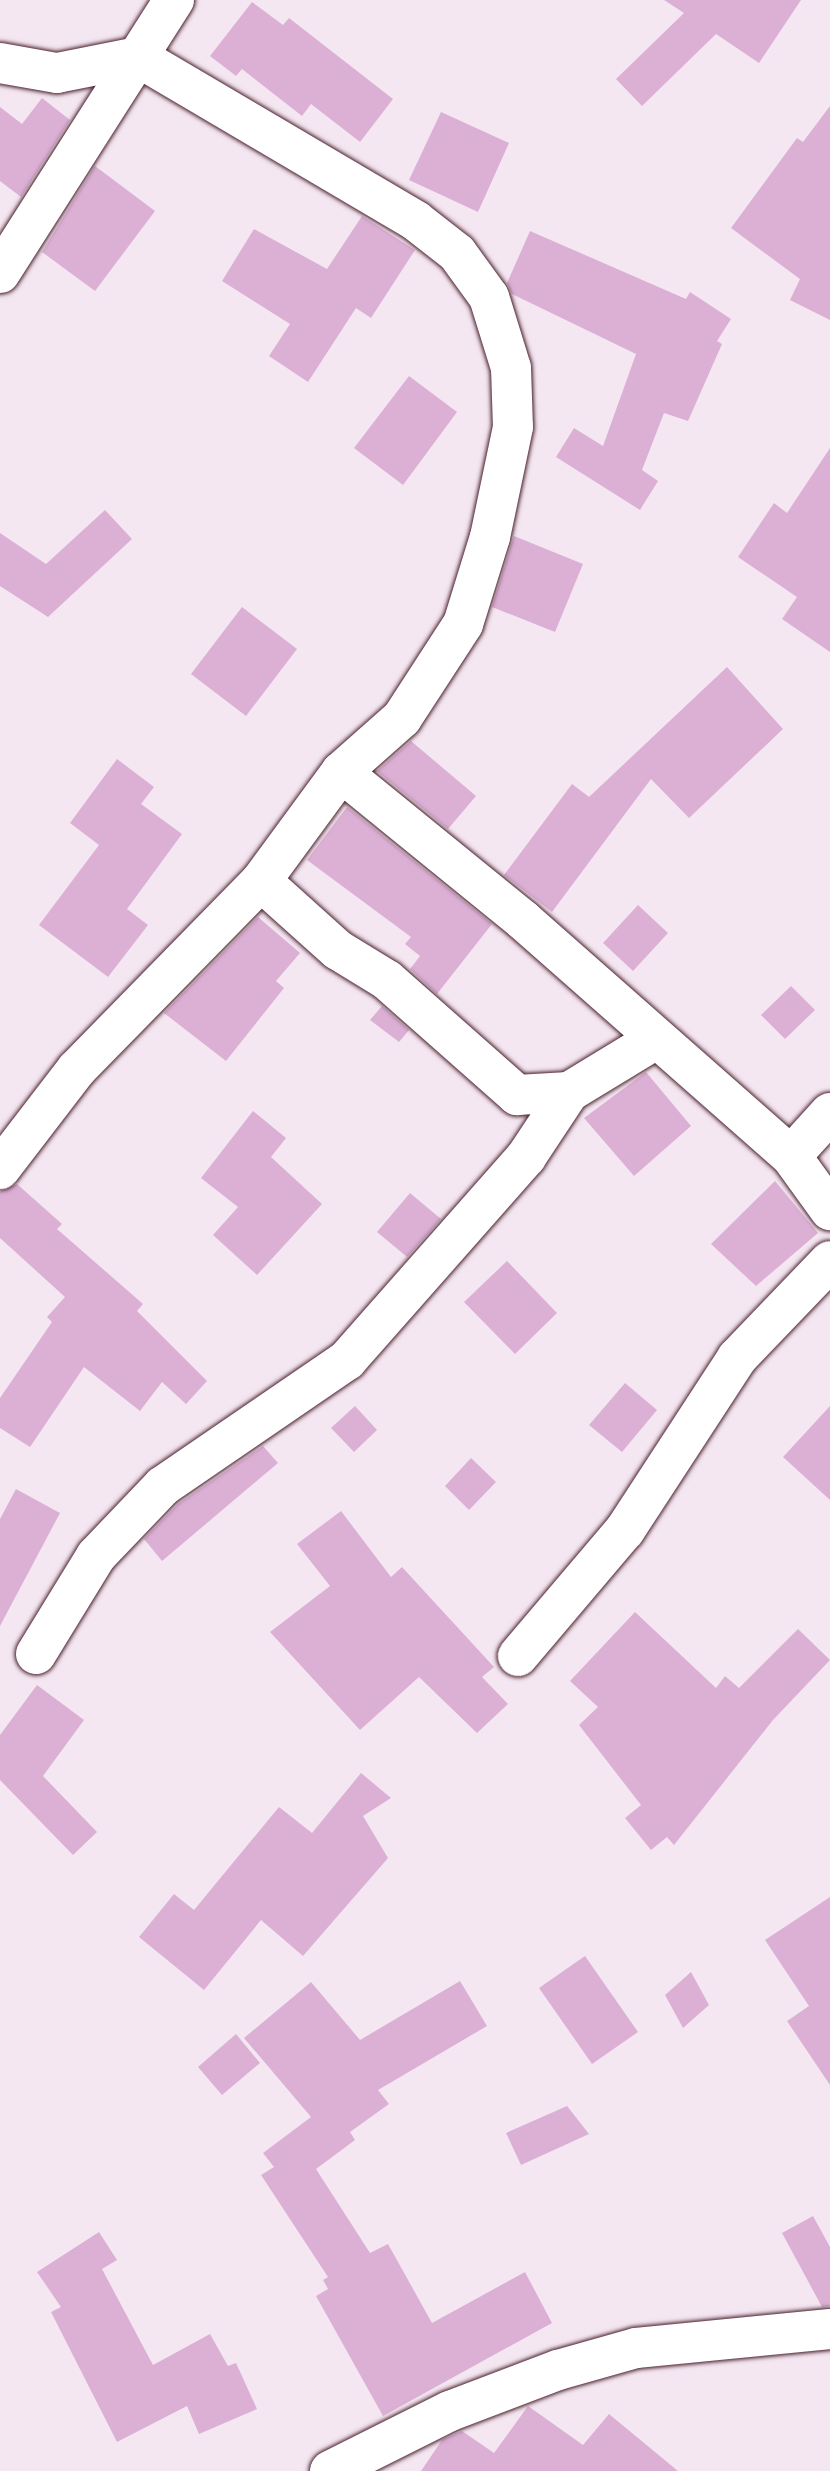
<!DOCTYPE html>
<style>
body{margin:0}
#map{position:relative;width:830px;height:2471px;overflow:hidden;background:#f4e7f2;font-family:Mynerve,sans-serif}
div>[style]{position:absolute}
.building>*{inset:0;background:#dcb0d5}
.roads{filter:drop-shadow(0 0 2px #4a1f2b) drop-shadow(0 0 2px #4a1f2b)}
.street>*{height:40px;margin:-20px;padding:0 20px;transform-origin:20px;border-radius:20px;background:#fff}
span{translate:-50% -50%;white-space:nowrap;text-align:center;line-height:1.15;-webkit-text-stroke:7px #fff;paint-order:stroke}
</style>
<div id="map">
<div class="building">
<i style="clip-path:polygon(664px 0,801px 0,759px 63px,716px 34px,642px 106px,616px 79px,684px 13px)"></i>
<i style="clip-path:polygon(252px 2px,283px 25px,289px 18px,393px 99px,360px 142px,311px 104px,302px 116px,242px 69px,236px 76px,210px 56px)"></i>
<i style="clip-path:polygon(42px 98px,70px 120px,21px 197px,0 181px,0 107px,22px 124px)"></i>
<i style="clip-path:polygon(830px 106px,830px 320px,790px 300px,800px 279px,731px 228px,797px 138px,803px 142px)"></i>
<i style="clip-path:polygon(441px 112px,509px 143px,478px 212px,409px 180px)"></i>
<i style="clip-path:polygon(95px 166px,155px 211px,95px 291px,42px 252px)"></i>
<i style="clip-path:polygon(362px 216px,415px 250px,371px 318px,356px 308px,308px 382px,269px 356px,290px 324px,222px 281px,254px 229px,327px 269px)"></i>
<i style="clip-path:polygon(530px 231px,686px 299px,690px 292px,731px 319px,717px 341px,722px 344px,688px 421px,664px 413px,642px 470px,658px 481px,640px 510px,556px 457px,574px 428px,603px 446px,636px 354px,512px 294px,507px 283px)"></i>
<i style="clip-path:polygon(409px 376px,457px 412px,403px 485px,354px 448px)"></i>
<i style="clip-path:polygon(830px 448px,830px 652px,782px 619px,797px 597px,738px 557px,774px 503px,787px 513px)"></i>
<i style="clip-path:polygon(105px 510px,132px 539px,48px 617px,0 586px,0 533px,46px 564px)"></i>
<i style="clip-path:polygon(514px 536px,583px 564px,555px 632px,492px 607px)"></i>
<i style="clip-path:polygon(242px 607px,297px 649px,246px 716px,191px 674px)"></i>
<i style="clip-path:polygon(727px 667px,783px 729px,689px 818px,651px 779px,552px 912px,504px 875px,572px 784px,589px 797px)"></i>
<i style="clip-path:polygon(411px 741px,476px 796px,448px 829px,377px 771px)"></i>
<i style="clip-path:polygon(117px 759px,154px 787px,141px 804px,182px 834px,127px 909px,148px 925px,108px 977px,39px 925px,99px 845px,70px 823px)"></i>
<i style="clip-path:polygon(347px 807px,492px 924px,437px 994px,410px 969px,420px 956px,405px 944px,411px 937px,307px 860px)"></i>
<i style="clip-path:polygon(638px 905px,668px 933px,633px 971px,603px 943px)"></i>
<i style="clip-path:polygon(258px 917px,300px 953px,276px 981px,284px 988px,226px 1061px,164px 1013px)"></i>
<i style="clip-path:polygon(791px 986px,815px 1010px,785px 1039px,761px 1015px)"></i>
<i style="clip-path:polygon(382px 1006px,409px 1030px,399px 1042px,370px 1020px)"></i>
<i style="clip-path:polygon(646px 1072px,691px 1126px,634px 1176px,584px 1118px)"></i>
<i style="clip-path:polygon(253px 1111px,286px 1138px,271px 1157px,322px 1204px,257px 1275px,213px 1235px,238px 1207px,201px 1178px)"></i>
<i style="clip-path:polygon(775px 1181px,818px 1233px,756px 1286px,711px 1244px)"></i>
<i style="clip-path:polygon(17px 1184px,62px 1224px,57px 1229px,143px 1304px,137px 1311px,207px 1381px,186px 1404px,162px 1382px,140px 1411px,84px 1367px,30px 1447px,0 1428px,0 1398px,52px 1322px,47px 1317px,65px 1297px,0 1238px,0 1192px)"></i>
<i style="clip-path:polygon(410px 1193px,441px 1219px,407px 1257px,377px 1232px)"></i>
<i style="clip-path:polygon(507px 1261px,557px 1313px,515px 1354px,464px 1302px)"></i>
<i style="clip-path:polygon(625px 1383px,657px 1410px,622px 1452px,589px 1425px)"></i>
<i style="clip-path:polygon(355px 1406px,377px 1430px,354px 1452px,331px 1428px)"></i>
<i style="clip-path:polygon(830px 1406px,830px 1500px,783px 1457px)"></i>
<i style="clip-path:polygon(263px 1446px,278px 1463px,162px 1561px,144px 1539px,178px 1504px)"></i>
<i style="clip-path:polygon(471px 1458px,496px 1482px,469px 1510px,445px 1486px)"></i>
<i style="clip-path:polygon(16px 1489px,60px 1513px,0 1626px,0 1519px)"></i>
<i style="clip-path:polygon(341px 1511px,391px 1577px,402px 1567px,494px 1667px,482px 1677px,508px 1704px,477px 1733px,419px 1677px,360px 1730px,270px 1632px,330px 1586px,297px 1544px)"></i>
<i style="clip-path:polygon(635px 1612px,716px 1688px,725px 1676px,739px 1688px,798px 1629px,830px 1660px,773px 1720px,674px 1845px,667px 1837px,651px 1850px,625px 1818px,641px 1805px,579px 1725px,598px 1707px,570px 1681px)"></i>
<i style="clip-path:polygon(37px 1685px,84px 1720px,43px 1776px,97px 1832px,73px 1855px,0 1780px,0 1735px)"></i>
<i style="clip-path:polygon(361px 1773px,391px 1798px,363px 1816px,388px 1858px,303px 1956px,261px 1920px,204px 1990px,139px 1937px,174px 1894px,194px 1910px,279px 1807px,312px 1833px)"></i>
<i style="clip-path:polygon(830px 1897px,830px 2085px,787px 2021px,809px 2006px,765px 1940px)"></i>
<i style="clip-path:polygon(585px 1956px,638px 2032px,592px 2064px,539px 1988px)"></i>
<i style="clip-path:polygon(691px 1972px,709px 2005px,683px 2028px,665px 1995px)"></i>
<i style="clip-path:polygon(460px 1981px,487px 2026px,378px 2090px,389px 2104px,350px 2132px,355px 2140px,316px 2169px,370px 2253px,388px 2244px,432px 2323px,525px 2272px,552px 2323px,383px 2416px,316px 2296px,328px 2289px,323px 2280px,328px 2277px,261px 2175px,274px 2167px,263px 2153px,311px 2117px,244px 2038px,311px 1982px,360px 2040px)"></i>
<i style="clip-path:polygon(236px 2034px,260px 2063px,222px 2095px,198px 2067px)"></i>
<i style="clip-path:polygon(567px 2106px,589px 2134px,521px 2165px,506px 2133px)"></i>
<i style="clip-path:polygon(813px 2216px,830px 2247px,830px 2306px,822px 2307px,782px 2233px)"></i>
<i style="clip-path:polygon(99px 2232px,117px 2260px,102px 2269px,153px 2365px,210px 2334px,228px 2366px,236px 2363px,257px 2409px,199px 2434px,187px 2406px,117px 2442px,51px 2312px,61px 2307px,37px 2272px)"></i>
<i style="clip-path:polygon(528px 2406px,583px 2445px,609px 2414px,678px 2471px,421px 2471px,442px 2440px,462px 2431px,494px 2453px)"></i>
</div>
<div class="roads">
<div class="street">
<i style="left:0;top:63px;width:58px;rotate:10deg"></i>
<i style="left:57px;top:73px;width:83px;rotate:-11.2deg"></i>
<i style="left:138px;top:57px;width:323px;rotate:30.5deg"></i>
<i style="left:416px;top:221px;width:52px;rotate:38deg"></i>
<i style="left:457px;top:253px;width:54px;rotate:54deg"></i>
<i style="left:489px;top:297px;width:74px;rotate:72.8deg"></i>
<i style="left:511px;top:368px;width:59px;rotate:88.1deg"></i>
<i style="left:513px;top:427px;width:112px;rotate:101.8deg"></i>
<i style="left:490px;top:537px;width:91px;rotate:107.2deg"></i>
<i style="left:463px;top:624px;width:112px;rotate:123deg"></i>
<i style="left:402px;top:718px;width:81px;rotate:138.5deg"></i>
<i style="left:341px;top:772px;width:135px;rotate:126.3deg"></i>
<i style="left:261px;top:881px;width:264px;rotate:134.4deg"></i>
<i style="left:76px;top:1070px;width:125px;rotate:127.5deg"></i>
<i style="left:0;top:273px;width:324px;rotate:-57.5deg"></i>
<i style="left:341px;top:772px;width:235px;rotate:39.1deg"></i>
<i style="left:523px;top:920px;width:357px;rotate:41.4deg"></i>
<i style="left:791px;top:1156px;width:67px;rotate:54.2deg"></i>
<i style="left:261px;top:881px;width:103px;rotate:41.9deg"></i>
<i style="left:338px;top:950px;width:57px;rotate:31.5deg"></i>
<i style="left:387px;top:980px;width:174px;rotate:41.5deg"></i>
<i style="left:517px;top:1095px;width:52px;rotate:-3.3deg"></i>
<i style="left:569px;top:1092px;width:102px;rotate:-31.3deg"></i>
<i style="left:791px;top:1156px;width:58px;rotate:-47.8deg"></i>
<i style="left:36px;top:1654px;width:115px;rotate:-58.5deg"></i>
<i style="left:96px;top:1556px;width:97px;rotate:-46.3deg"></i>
<i style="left:163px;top:1486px;width:223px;rotate:-34.4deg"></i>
<i style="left:347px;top:1360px;width:271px;rotate:-48.6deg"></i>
<i style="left:526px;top:1157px;width:78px;rotate:-56.5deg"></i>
<i style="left:518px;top:1656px;width:165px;rotate:-49.7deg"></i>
<i style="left:625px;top:1530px;width:205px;rotate:-56.9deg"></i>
<i style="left:737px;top:1358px;width:134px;rotate:-46.2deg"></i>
<i style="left:330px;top:2471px;width:134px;rotate:-26.6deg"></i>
<i style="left:450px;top:2411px;width:116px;rotate:-20.8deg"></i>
<i style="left:558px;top:2370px;width:81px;rotate:-15.8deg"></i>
<i style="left:636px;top:2348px;width:195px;rotate:-5.6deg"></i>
</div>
</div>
</div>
